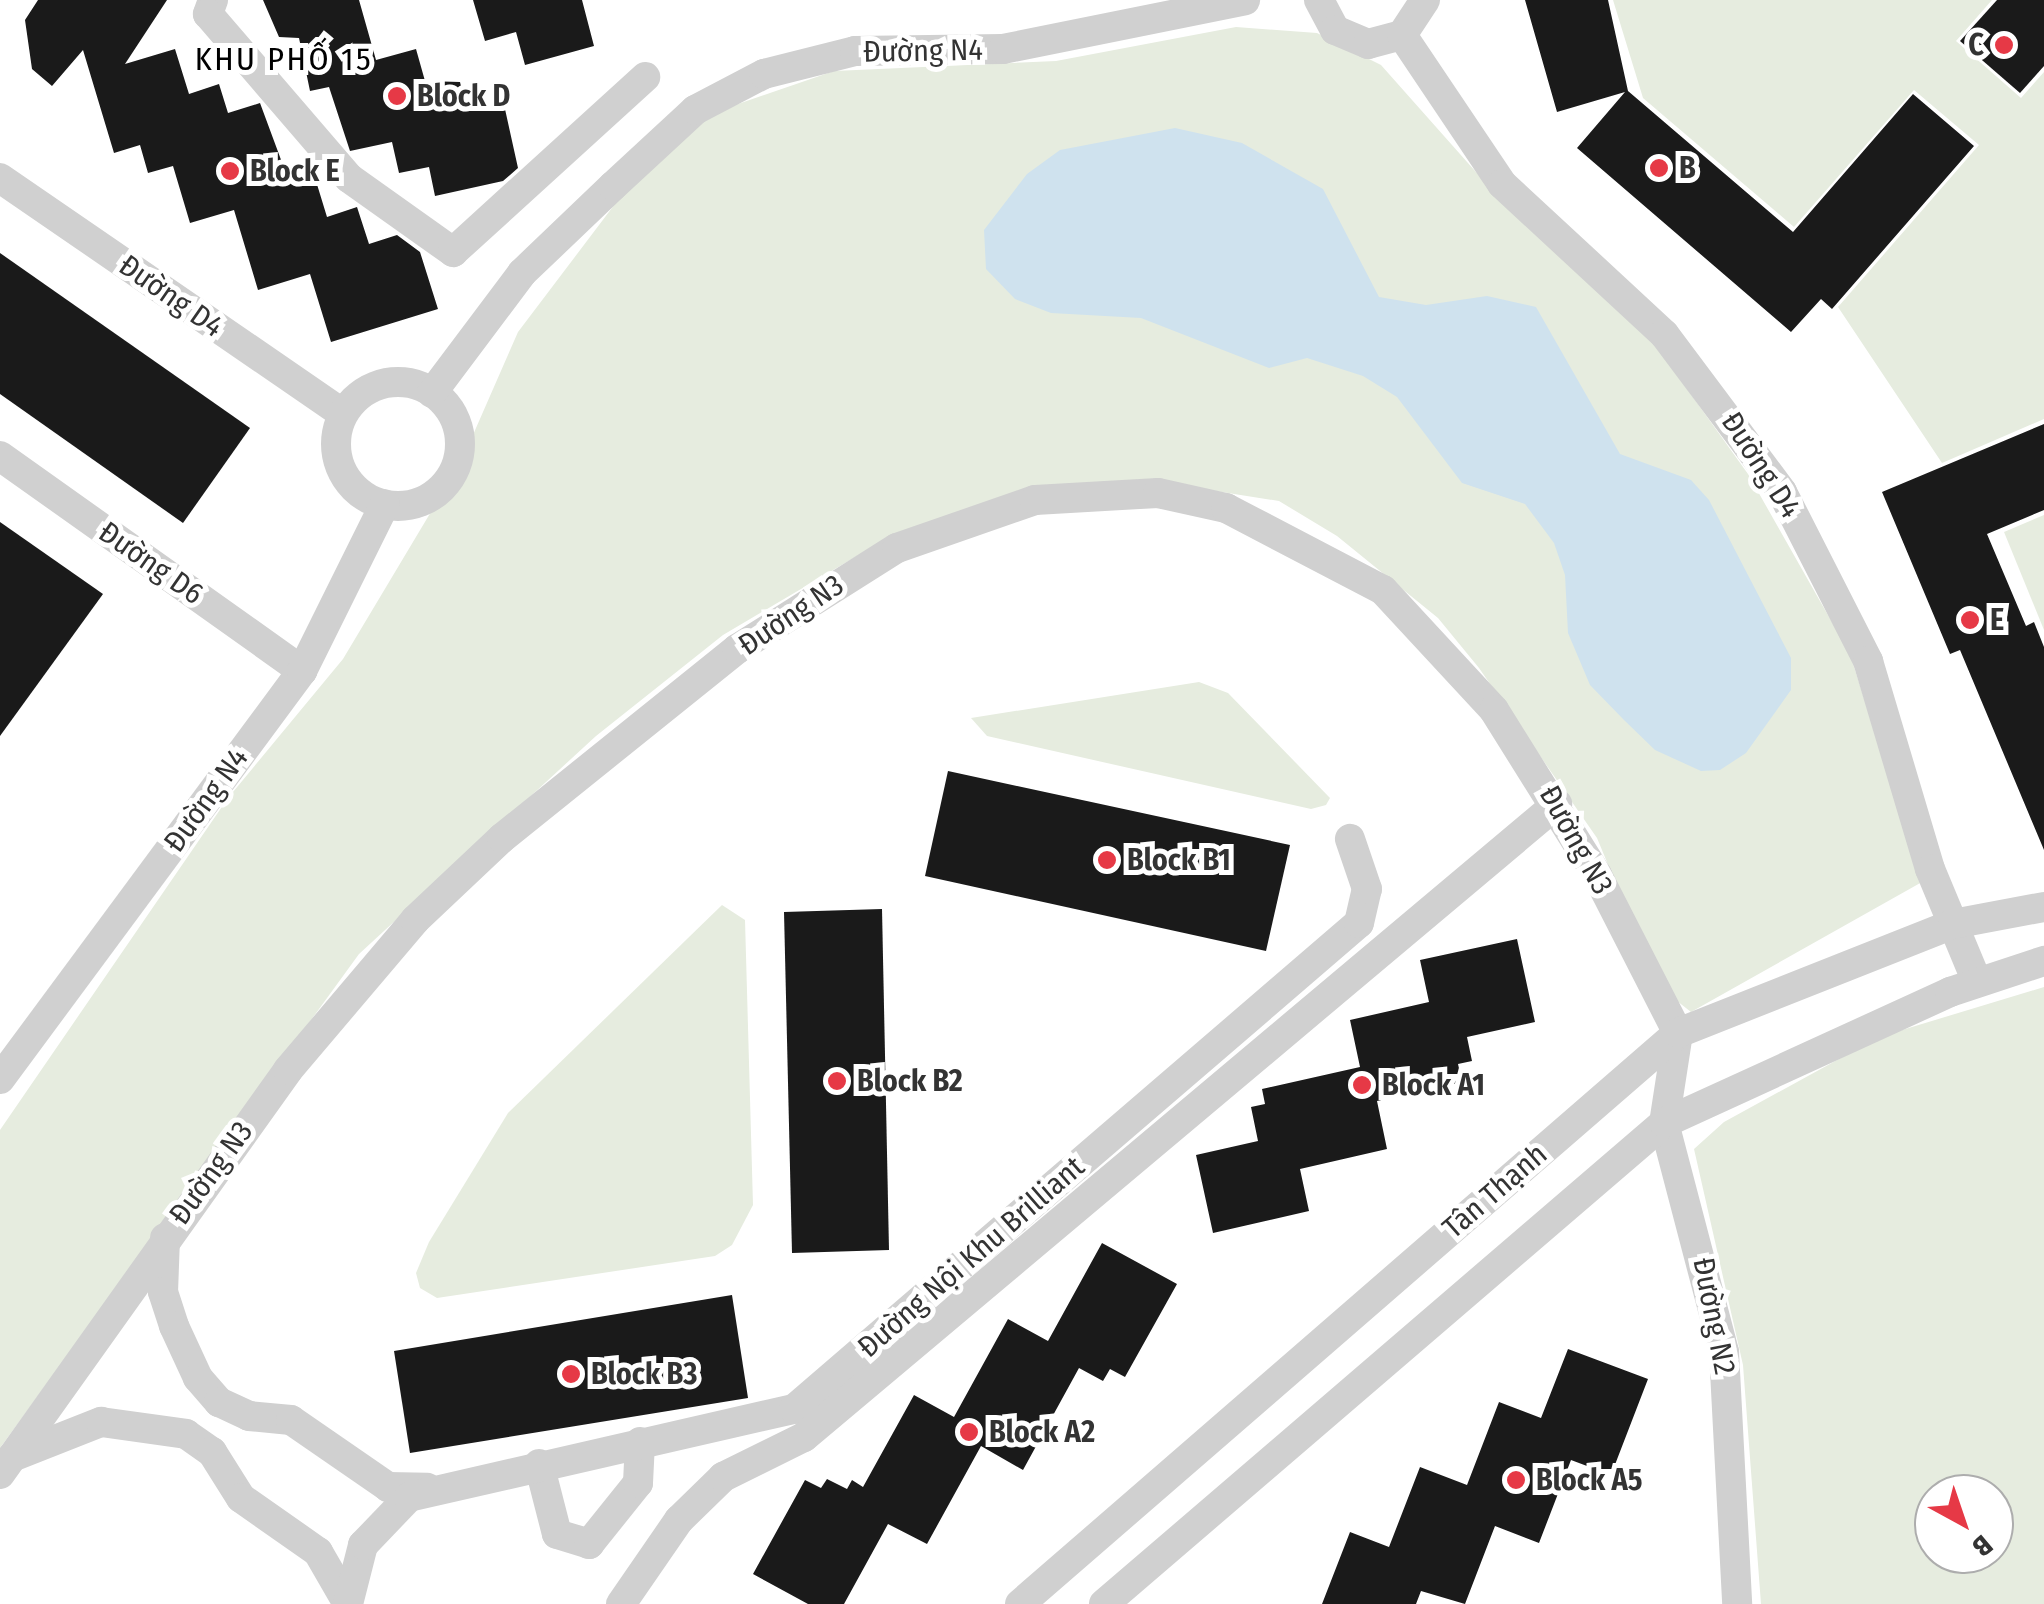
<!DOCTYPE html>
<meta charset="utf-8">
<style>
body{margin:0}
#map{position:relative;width:2044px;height:1604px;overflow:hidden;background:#fff;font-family:"Fira Sans Condensed",sans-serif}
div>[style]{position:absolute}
.green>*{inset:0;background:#e6ecdf}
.water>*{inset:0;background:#cfe2ee}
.building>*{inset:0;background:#1a1a1a}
.minor>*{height:30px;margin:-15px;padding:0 15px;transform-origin:15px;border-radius:15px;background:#d0d0d0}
.minor>.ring{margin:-15px;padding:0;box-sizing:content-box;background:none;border:30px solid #d0d0d0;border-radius:50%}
.dots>*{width:28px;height:28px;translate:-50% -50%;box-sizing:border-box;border:5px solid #fff;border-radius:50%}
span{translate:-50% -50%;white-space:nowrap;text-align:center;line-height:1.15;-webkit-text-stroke:10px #fff;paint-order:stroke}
.poi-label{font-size:30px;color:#333;font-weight:700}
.right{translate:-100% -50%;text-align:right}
.left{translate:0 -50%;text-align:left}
.street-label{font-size:30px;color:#333}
.neighbourhood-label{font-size:32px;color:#000;letter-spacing:2.5px}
.north{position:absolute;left:1914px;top:1474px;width:100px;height:100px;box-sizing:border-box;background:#fff;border:2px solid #adadad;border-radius:50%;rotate:140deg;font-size:28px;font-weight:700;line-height:40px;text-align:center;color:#333}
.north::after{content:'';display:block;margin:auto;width:35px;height:45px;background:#e63946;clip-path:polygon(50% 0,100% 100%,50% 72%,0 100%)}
</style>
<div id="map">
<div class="green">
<i style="clip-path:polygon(1613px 0,1992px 0,1956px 41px,2021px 98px,2044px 72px,2044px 419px,1942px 463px,1838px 307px,1979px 145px,1914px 90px,1794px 227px,1643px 98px)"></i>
<i style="clip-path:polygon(1236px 27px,1317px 33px,1381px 65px,1507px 207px,1629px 308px,1748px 474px,1850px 654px,1922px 882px,1691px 1012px,1672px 997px,1643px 949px,1597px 838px,1479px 668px,1438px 618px,1337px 536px,1279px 501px,1140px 479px,862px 553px,723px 635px,596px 736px,359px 954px,0 1448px,0 1130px,228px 798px,343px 659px,462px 460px,518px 332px,621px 196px,715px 112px,834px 71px,1056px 61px)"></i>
<i style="clip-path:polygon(2044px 515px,2044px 630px,2004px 532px)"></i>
<i style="clip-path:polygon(1199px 682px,1228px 693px,1330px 798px,1326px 805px,1311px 809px,987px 736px,971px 718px)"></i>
<i style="clip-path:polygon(722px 905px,745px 920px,753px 1205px,732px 1245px,715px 1256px,437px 1298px,420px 1288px,416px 1273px,429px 1242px,508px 1113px)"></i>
<i style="clip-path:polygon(evenodd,2044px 987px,2044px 1604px,1761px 1604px,1743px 1365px,1694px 1149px,1724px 1122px,1879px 1037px,2044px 987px,1934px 1494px,1994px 1494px,1994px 1554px,1934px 1554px,1934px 1494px)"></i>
</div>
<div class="water">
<i style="clip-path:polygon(1175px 128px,1242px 143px,1323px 189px,1379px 297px,1426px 305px,1487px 296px,1536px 307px,1620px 454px,1691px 480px,1709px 500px,1791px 658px,1791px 690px,1746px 753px,1720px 770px,1701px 771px,1655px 750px,1624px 720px,1590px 685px,1568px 633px,1565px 575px,1554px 543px,1525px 504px,1462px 483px,1397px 397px,1363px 376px,1307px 358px,1269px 368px,1141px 318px,1051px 313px,1015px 299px,986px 269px,984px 230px,1027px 174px,1060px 150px)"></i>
</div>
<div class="building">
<i style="clip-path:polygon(38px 0,167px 0,125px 64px,175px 49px,189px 94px,219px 84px,228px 113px,260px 103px,287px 176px,312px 168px,327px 217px,357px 207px,369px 244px,397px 235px,420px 252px,438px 309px,331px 342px,310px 274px,258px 290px,234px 210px,190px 223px,173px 166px,148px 173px,140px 145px,114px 153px,83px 50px,52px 86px,32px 69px,25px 20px)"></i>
<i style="clip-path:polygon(263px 0,359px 0,376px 60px,416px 49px,425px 81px,460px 82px,466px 108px,503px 100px,518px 168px,503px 181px,435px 196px,429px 167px,399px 173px,392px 142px,350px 151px,329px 87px,310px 91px,299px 38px,279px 37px)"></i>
<i style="clip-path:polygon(473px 0,582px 0,594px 46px,525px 65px,516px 32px,485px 41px)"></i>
<i style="clip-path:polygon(1525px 0,1608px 0,1628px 91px,1793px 232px,1913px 94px,1974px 146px,1832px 309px,1821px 299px,1791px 332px,1577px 148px,1625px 92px,1557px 112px)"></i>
<i style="clip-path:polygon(1997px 0,2044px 0,2044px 66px,2020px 93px,1960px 41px)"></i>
<i style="clip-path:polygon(0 253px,250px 428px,183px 523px,0 394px)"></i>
<i style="clip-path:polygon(2044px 424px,2044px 510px,1987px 534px,2026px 626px,2034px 622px,2044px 647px,2044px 850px,1960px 650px,1950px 654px,1882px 492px)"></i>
<i style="clip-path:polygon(0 522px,103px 594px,0 736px)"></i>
<i style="clip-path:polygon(948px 771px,1290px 845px,1266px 951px,925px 876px)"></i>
<i style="clip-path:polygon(882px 909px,889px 1250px,792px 1253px,784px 912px)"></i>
<i style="clip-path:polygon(1517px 939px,1535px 1022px,1467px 1037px,1472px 1061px,1458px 1064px,1462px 1082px,1377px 1101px,1387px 1149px,1300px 1169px,1309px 1211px,1213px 1233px,1196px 1155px,1258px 1141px,1251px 1107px,1265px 1104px,1262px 1089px,1360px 1067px,1350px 1020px,1429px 1002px,1420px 960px)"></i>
<i style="clip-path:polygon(1102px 1243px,1177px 1284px,1125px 1377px,1110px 1369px,1103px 1381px,1079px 1368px,1023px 1470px,981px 1446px,927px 1544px,888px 1524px,844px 1604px,808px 1604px,753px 1574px,805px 1480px,821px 1488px,827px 1479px,847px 1489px,852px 1480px,863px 1487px,914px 1395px,954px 1417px,1008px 1319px,1048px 1341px)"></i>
<i style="clip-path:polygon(732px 1295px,748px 1398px,410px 1453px,394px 1351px)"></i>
<i style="clip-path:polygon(1568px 1349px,1648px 1379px,1611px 1475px,1571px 1460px,1539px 1543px,1495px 1526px,1465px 1604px,1421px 1591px,1416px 1604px,1322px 1604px,1350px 1532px,1389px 1547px,1420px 1467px,1467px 1485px,1499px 1402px,1541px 1418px)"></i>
</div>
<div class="minor">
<i style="left:213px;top:0;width:15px;rotate:110deg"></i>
<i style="left:208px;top:14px;width:216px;rotate:49.3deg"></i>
<i style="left:349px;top:178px;width:128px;rotate:35.4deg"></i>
<i style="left:453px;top:252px;width:260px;rotate:-42.3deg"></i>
<i style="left:1319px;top:0;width:34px;rotate:62deg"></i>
<i style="left:1335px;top:30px;width:36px;rotate:23deg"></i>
<i style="left:1368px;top:44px;width:35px;rotate:-15deg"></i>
<i style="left:1402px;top:35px;width:42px;rotate:-56.7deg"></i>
<i style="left:1402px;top:35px;width:179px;rotate:56.1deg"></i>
<i style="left:1502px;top:184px;width:221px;rotate:42.8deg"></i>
<i style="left:1664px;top:334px;width:197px;rotate:53.2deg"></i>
<i style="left:1782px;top:492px;width:190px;rotate:63deg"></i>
<i style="left:1868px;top:661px;width:217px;rotate:73.4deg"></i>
<i style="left:1930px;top:869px;width:122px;rotate:67.4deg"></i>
<i style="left:0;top:178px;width:415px;rotate:34.5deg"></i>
<i class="ring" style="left:336px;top:382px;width:94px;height:94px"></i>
<i style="left:432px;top:393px;width:150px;rotate:-53.1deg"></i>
<i style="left:522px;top:273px;width:126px;rotate:-43.7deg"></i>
<i style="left:613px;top:186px;width:112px;rotate:-42.8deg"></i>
<i style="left:695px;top:110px;width:78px;rotate:-27.6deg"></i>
<i style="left:764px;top:74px;width:94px;rotate:-14.2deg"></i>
<i style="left:855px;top:51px;width:148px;rotate:-0.8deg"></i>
<i style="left:1003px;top:49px;width:247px;rotate:-11.4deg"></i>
<i style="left:0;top:456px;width:371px;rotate:35.4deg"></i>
<i style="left:0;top:1079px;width:508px;rotate:-53.49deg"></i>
<i style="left:302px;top:671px;width:186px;rotate:-63.6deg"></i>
<i style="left:165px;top:1238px;width:54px;rotate:92.1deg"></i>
<i style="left:163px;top:1292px;width:36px;rotate:72deg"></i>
<i style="left:174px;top:1326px;width:57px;rotate:65.2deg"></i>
<i style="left:198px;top:1378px;width:32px;rotate:49deg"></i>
<i style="left:219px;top:1402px;width:33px;rotate:25deg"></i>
<i style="left:249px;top:1416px;width:42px;rotate:5.4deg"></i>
<i style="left:291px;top:1420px;width:118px;rotate:34.6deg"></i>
<i style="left:388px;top:1487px;width:39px;rotate:1deg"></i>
<i style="left:12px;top:1457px;width:96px;rotate:-21.5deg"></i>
<i style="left:101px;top:1422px;width:86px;rotate:8deg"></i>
<i style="left:186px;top:1434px;width:32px;rotate:35deg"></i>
<i style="left:212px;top:1452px;width:54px;rotate:57.8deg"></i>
<i style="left:241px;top:1498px;width:94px;rotate:35deg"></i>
<i style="left:318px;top:1552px;width:60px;rotate:60deg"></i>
<i style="left:539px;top:1464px;width:72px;rotate:75.6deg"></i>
<i style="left:557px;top:1534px;width:34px;rotate:17deg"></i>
<i style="left:589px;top:1544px;width:78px;rotate:-51.2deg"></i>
<i style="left:638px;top:1483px;width:41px;rotate:-87.2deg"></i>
<i style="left:0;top:1474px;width:496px;rotate:-54.5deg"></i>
<i style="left:288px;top:1070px;width:197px;rotate:-49.7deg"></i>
<i style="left:415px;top:920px;width:120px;rotate:-43.3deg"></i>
<i style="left:502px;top:838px;width:302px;rotate:-38.8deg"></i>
<i style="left:737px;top:649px;width:189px;rotate:-32.3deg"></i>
<i style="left:897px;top:548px;width:146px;rotate:-19.2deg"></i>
<i style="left:1035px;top:500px;width:123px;rotate:-3.3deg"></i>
<i style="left:1158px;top:493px;width:70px;rotate:12.4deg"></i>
<i style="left:1226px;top:508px;width:177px;rotate:27.6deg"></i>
<i style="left:1383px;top:590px;width:163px;rotate:47.2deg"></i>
<i style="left:1494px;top:710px;width:195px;rotate:58deg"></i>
<i style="left:1597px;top:875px;width:178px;rotate:62.9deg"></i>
<i style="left:1678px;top:1033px;width:91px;rotate:98.8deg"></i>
<i style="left:1664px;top:1123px;width:237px;rotate:75.3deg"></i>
<i style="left:1724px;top:1352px;width:252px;rotate:87deg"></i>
<i style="left:348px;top:1604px;width:61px;rotate:-75.7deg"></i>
<i style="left:363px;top:1545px;width:66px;rotate:-46.2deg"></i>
<i style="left:409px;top:1497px;width:395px;rotate:-12.9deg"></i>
<i style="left:794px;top:1409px;width:745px;rotate:-40.7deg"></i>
<i style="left:1359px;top:923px;width:35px;rotate:-77deg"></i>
<i style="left:1367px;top:889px;width:53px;rotate:-108.8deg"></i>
<i style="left:621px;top:1604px;width:102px;rotate:-55.4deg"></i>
<i style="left:679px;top:1520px;width:62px;rotate:-44.3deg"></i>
<i style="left:723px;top:1477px;width:90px;rotate:-26.3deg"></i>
<i style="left:804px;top:1437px;width:984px;rotate:-40.05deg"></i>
<i style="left:1020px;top:1604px;width:871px;rotate:-40.95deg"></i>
<i style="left:1678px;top:1033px;width:296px;rotate:-21.6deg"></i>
<i style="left:1953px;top:924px;width:93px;rotate:-10.6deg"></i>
<i style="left:1104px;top:1604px;width:738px;rotate:-40.66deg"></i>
<i style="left:1664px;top:1123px;width:315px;rotate:-24.6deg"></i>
<i style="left:1950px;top:992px;width:99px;rotate:-18.3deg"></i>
</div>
<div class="dots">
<i style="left:2004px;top:45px;background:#e63946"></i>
<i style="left:397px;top:96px;background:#e63946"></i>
<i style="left:1659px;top:168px;background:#e63946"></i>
<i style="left:230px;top:171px;background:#e63946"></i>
<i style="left:1970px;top:620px;background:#e63946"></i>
<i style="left:1107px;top:860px;background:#e63946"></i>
<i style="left:837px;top:1081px;background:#e63946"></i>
<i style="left:1362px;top:1085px;background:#e63946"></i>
<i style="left:571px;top:1374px;background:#e63946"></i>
<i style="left:969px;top:1432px;background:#e63946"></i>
<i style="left:1516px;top:1480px;background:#e63946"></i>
</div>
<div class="poi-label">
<span class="right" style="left:1984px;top:45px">C</span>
<span class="left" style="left:417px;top:96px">Block D</span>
<span class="left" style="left:1679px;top:168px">B</span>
<span class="left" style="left:250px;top:171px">Block E</span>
<span class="left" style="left:1990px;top:620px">E</span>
<span class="left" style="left:1127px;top:860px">Block B1</span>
<span class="left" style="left:857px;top:1081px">Block B2</span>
<span class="left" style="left:1382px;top:1085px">Block A1</span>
<span class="left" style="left:591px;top:1374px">Block B3</span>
<span class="left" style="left:989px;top:1432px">Block A2</span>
<span class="left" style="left:1536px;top:1480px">Block A5</span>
</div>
<div class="street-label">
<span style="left:923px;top:51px;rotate:-1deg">Đường N4</span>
<span style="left:171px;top:296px;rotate:35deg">Đường D4</span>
<span style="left:1761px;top:465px;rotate:57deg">Đường D4</span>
<span style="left:151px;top:563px;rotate:35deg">Đường D6</span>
<span style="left:791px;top:615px;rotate:-34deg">Đường N3</span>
<span style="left:206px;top:800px;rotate:-54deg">Đường N4</span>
<span style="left:1576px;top:840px;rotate:61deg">Đường N3</span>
<span style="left:211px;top:1173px;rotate:-54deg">Đường N3</span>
<span style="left:1495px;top:1191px;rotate:-41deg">Tân Thạnh</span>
<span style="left:971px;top:1257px;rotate:-41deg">Đường Nội Khu Brilliant</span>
<span style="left:1714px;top:1316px;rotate:79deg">Đường N2</span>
</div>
<div class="neighbourhood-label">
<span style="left:284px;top:59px">KHU PHỐ 15</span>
</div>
<div class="north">B</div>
</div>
